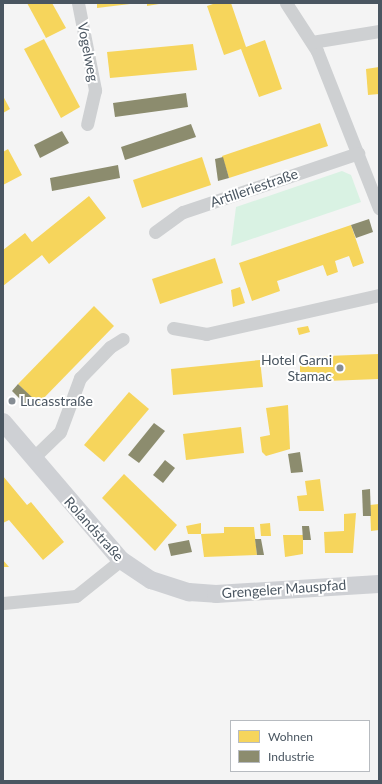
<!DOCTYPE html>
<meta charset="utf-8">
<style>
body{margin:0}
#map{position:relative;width:382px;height:784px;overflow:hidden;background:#f4f4f4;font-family:Lato,sans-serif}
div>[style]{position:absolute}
.green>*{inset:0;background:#d9f2e3}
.homes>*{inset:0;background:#f6d55c}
.industry>*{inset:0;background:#8c8c6e}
.street>*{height:13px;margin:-6.5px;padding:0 6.5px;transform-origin:6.5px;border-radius:6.5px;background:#ced0d2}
.secondary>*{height:18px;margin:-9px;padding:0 9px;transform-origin:9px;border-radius:9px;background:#ced0d4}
.dots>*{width:11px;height:11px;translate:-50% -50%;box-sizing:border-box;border:2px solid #fff;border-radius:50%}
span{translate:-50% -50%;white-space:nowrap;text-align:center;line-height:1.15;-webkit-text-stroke:4px #fff;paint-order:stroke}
.street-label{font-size:14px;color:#4a5661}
.poi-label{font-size:14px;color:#4a5661}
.right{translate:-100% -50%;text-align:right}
.left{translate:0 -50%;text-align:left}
.frame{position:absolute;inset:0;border:4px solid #4a5661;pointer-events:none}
.legend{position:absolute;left:230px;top:720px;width:140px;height:52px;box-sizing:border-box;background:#fff;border:1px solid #b7bbc0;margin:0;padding:5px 7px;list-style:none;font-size:12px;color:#4a5661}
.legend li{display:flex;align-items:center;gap:8px;height:20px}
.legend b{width:20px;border:1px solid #b7bbc0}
</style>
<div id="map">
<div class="green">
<i style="clip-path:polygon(342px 171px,351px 175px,361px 202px,231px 246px,236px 207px)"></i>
</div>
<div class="homes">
<i style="clip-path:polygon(27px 3px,52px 3px,66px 28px,46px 38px)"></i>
<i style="clip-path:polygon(97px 3px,130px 3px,130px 4px,97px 8px)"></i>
<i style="clip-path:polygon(147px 3px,159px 3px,159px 4px,147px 6px)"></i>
<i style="clip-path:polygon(216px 3px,231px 3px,246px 47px,265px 40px,282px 89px,259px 97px,241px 49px,224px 55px,207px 6px)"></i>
<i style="clip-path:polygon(44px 39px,80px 107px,61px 118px,24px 49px)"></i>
<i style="clip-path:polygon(193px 44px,197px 70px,110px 78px,107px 52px)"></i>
<i style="clip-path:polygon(379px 67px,379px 94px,368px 95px,366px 69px)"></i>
<i style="clip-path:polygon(3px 96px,10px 109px,3px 113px)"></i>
<i style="clip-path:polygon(320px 123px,328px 146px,229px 178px,222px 156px)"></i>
<i style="clip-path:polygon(8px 149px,22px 175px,3px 185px,3px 152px)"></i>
<i style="clip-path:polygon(202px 157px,211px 185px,142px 208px,133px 180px)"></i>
<i style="clip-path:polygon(89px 196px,106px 218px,49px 264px,42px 255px,3px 286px,3px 250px,25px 233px,32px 242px)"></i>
<i style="clip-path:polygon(351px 225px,364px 263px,353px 267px,349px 256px,335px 261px,338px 272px,327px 276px,323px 265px,286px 278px,277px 281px,280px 291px,252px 301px,239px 263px)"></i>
<i style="clip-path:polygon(215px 258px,223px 283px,160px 304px,152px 279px)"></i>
<i style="clip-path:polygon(240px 287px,245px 303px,233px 307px,231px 290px)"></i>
<i style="clip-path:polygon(94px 306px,114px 326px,38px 404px,18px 384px)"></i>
<i style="clip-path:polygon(308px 326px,310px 332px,299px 335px,297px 328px)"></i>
<i style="clip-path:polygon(379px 354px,379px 379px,300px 382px,300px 357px)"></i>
<i style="clip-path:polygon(260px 360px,263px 387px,173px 395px,171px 369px)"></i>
<i style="clip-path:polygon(129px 392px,149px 409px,104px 462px,84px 445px)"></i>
<i style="clip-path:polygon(288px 405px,290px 449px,266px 456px,262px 452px,260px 437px,270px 435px,266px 408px)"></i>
<i style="clip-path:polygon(241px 427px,244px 453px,186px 460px,183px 434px)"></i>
<i style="clip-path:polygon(124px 474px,177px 525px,155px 551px,102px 498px)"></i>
<i style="clip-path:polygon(3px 476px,27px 505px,31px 502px,64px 542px,43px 560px,9px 520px,3px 523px)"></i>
<i style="clip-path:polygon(320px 479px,324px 511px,299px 511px,297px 496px,307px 495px,305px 481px)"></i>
<i style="clip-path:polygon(379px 504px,379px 530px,371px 531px,370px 505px)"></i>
<i style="clip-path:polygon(356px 513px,353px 553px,325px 553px,324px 532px,344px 531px,344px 514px)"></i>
<i style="clip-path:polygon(201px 523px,201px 534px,188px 534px,186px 526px)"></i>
<i style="clip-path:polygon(270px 523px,271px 536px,261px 536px,260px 524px)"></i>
<i style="clip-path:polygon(224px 527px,254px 527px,257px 555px,204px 557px,201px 534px,224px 533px)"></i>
<i style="clip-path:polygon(283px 535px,303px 535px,303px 554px,285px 557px)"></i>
<i style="clip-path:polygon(3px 560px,9px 567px,3px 567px)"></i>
</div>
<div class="industry">
<i style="clip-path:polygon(186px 93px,188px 107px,115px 117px,113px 103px)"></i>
<i style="clip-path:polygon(191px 124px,196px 137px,125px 160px,121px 147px)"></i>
<i style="clip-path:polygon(62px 131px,69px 143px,40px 158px,34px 145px)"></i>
<i style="clip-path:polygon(223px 157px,229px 178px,218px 181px,215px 159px)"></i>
<i style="clip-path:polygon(118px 165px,120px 178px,52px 191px,50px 178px)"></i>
<i style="clip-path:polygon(369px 219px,373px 232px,356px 238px,351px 225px)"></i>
<i style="clip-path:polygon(18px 384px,35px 400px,28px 407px,12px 391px)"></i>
<i style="clip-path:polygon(154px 423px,165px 431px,139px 463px,128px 455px)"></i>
<i style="clip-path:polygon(300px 452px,303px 472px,291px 473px,288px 454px)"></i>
<i style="clip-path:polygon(165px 460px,175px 468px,163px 483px,153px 475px)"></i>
<i style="clip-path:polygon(370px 489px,371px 516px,363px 516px,362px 490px)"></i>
<i style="clip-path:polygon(302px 526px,309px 526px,311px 540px,303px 540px)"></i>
<i style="clip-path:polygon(255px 539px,261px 539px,264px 555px,257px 555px)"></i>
<i style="clip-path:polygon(189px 540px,192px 552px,171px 556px,168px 544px)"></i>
</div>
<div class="street">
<i style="left:78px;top:3px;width:89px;rotate:78.9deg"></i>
<i style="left:95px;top:90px;width:35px;rotate:103deg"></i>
<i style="left:286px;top:3px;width:57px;rotate:57.1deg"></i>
<i style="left:317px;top:51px;width:169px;rotate:68.5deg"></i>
<i style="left:312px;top:42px;width:68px;rotate:-9.3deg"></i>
<i style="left:155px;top:232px;width:34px;rotate:-36deg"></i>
<i style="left:183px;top:212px;width:185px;rotate:-18.6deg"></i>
<i style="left:173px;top:328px;width:34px;rotate:10deg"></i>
<i style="left:206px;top:334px;width:177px;rotate:-12.7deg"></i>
<i style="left:33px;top:458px;width:37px;rotate:-44deg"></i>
<i style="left:60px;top:432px;width:58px;rotate:-69.7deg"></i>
<i style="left:80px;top:378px;width:43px;rotate:-45.9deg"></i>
<i style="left:110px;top:347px;width:15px;rotate:-32deg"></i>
<i style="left:3px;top:603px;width:73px;rotate:-5.5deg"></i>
<i style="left:76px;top:596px;width:58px;rotate:-38.7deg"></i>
</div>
<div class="secondary">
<i style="left:3px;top:422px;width:182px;rotate:49.5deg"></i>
<i style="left:121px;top:560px;width:36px;rotate:34deg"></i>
<i style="left:151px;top:580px;width:40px;rotate:18deg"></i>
<i style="left:189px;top:592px;width:27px;rotate:4deg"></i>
<i style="left:216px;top:594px;width:163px;rotate:-3.5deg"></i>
</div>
<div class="dots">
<i style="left:340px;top:368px;background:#868d94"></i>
<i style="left:12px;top:401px;background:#868d94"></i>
</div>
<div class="street-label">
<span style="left:88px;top:52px;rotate:79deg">Vogelweg</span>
<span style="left:254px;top:188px;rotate:-19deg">Artilleriestraße</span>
<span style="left:94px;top:529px;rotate:48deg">Rolandstraße</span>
<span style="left:284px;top:589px;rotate:-4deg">Grengeler Mauspfad</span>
</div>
<div class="poi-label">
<span class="right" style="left:332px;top:368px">Hotel Garni<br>Stamac</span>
<span class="left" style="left:20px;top:401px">Lucasstraße</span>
</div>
<div class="frame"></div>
<ul class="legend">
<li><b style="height:11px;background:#f6d55c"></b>Wohnen</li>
<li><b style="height:11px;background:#8c8c6e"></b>Industrie</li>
</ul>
</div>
